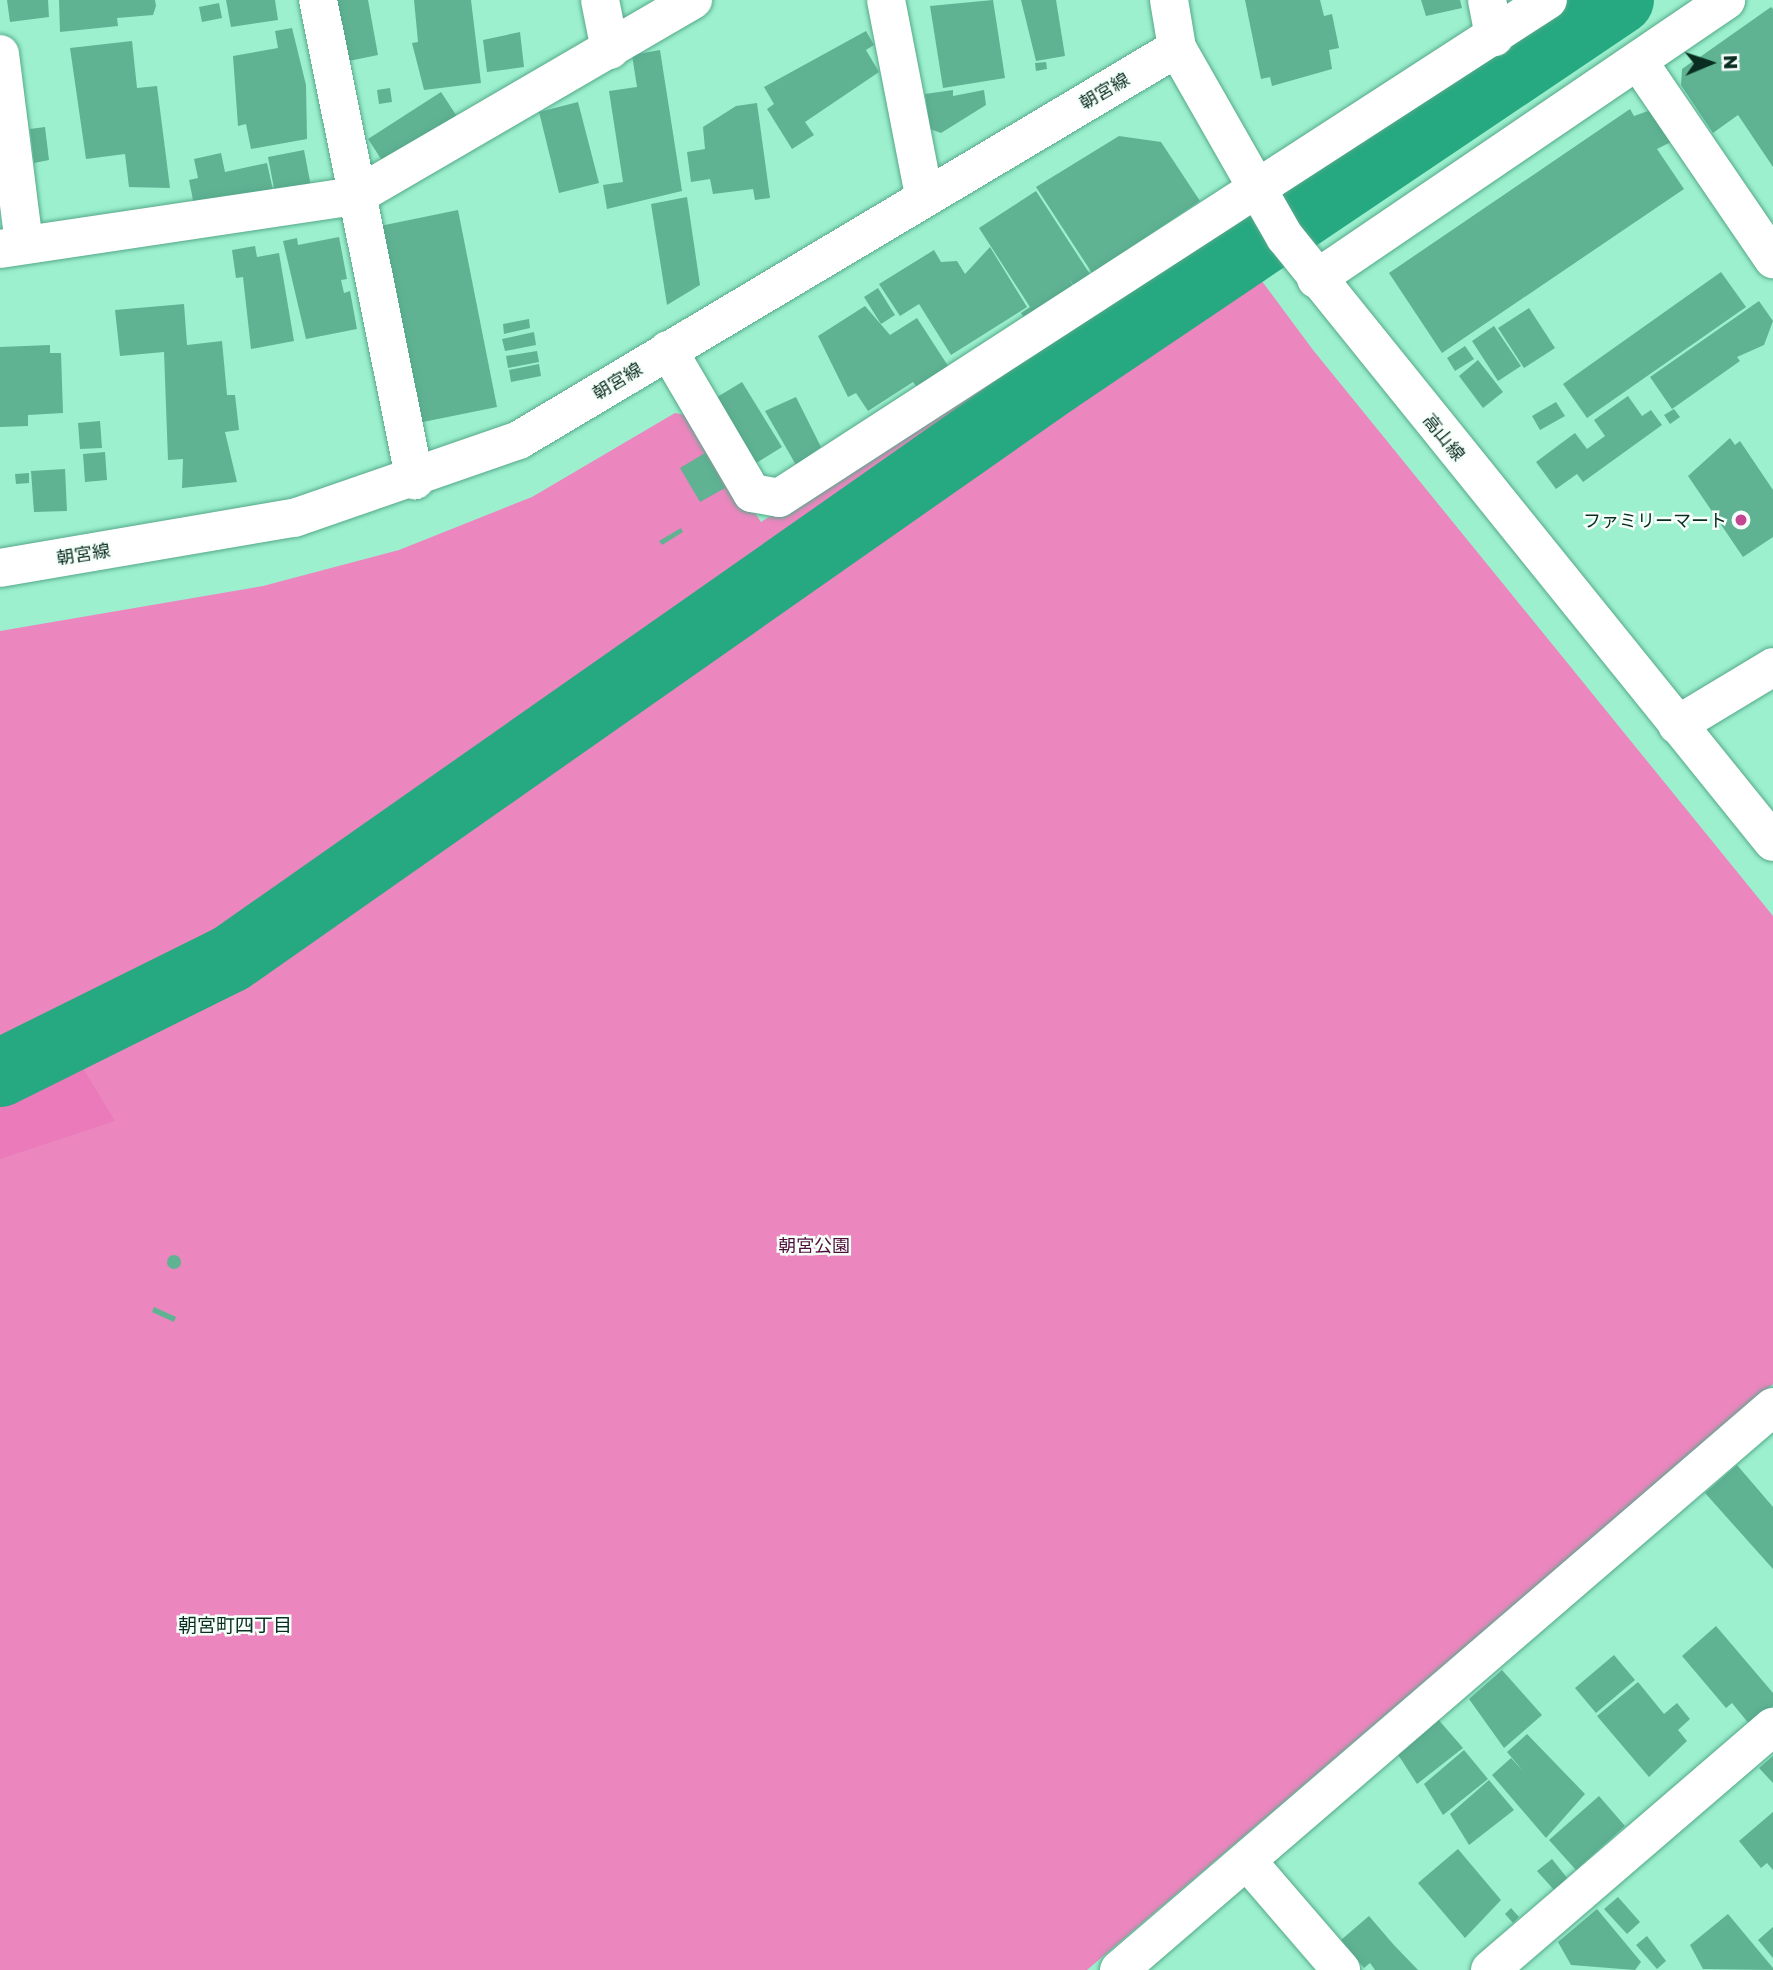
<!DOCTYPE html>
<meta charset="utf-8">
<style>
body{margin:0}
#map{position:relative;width:1773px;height:1970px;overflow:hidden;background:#9cf0ce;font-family:"Golos Text","Noto Sans JP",sans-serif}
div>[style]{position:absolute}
.green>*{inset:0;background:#eb86be}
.forest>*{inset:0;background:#eb7aba}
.river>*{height:68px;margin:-34px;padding:0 34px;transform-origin:34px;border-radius:34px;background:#26a980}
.building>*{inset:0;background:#5fb292}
.round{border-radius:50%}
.roads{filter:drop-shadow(0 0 2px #55a889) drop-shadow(0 0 2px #55a889)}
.street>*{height:38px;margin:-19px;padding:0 19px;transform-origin:19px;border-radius:19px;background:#fff}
.secondary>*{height:38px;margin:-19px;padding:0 19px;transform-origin:19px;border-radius:19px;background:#fff}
.dots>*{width:19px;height:19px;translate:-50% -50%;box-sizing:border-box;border:4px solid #f7fffb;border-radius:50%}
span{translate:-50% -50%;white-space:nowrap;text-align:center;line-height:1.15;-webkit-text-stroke:5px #f7fffb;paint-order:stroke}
.street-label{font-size:18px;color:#092e21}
.poi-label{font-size:18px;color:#092e21}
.right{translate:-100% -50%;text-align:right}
.park-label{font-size:18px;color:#520b39}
.neighbourhood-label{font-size:19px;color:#092e21}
.north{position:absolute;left:1675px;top:28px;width:70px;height:70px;-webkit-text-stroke:5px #f7fffb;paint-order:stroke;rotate:88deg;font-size:19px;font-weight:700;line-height:28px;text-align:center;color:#092e21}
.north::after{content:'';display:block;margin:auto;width:24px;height:32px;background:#092e21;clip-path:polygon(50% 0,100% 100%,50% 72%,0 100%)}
</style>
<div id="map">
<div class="green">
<i style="clip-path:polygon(1213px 237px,1230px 238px,1313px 350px,1773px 916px,1773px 1384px,1087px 1970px,0 1970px,0 631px,263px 586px,399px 550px,532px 497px,675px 413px,690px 416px,761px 522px)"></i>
</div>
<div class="forest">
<i style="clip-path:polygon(51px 1016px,115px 1121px,0 1159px,0 1036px)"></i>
</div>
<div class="river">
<i style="left:0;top:1073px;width:257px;rotate:-26.4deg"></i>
<i style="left:230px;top:959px;width:1009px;rotate:-35.03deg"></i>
<i style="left:1056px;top:380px;width:680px;rotate:-33.97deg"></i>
</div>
<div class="building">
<i style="clip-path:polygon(7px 0,48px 0,49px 17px,10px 22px)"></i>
<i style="clip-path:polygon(59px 0,155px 0,156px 6px,153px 15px,117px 18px,118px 26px,60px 32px)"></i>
<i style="clip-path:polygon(226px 0,275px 0,278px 20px,231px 27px)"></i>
<i style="clip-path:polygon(333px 0,368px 0,378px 55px,344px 62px)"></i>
<i style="clip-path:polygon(414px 0,471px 0,481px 83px,424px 90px,412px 43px,418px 42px)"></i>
<i style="clip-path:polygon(993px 0,1005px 78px,943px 88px,930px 6px)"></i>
<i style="clip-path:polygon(1021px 0,1056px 0,1065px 56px,1036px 61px)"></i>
<i style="clip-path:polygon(1245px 0,1320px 0,1324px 16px,1332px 14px,1339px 48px,1329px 50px,1332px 69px,1272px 86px,1270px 77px,1261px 79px)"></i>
<i style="clip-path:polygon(1421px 0,1460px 0,1462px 8px,1426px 16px)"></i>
<i style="clip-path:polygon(219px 3px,222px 18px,202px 22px,199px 7px)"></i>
<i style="clip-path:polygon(1771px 7px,1773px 9px,1773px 167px,1738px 115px,1713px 133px,1681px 85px,1682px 69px,1699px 57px,1709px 70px,1700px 57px)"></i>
<i style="clip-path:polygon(292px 28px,306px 85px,307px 139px,251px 149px,246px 124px,238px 126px,233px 56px,278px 48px,275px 31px)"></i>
<i style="clip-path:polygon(866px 31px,874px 45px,866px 50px,879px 72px,805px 122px,814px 135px,792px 149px,767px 109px,774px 104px,764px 87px)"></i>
<i style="clip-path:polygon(520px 32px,524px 67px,487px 72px,483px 40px)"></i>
<i style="clip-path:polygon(132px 41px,137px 88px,157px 86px,170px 188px,129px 187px,125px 154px,86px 159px,70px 48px)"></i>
<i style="clip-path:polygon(660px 50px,682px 191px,607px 209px,603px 185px,623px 182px,609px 91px,637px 87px,632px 55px)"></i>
<i style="clip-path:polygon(1046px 62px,1047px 69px,1036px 71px,1035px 63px)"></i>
<i style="clip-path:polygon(390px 88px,392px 102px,379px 104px,377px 90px)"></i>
<i style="clip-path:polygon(953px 90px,953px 96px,984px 90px,986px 105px,941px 133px,930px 129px,925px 94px)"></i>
<i style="clip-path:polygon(441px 92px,458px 118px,385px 165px,368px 139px)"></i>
<i style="clip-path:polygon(578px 102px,599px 183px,559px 193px,539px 112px)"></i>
<i style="clip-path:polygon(757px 103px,770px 198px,755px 200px,753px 189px,713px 194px,710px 179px,691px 182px,687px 152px,705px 149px,703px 127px,736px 106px)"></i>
<i style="clip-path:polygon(1630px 109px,1634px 116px,1651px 110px,1673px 141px,1657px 149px,1684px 189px,1442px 353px,1389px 273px)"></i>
<i style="clip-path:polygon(45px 127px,49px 160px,34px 163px,30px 129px)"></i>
<i style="clip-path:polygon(1119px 136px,1161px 142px,1200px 201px,1092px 273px,1036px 187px)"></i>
<i style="clip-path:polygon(304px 150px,313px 197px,277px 204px,268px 157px)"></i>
<i style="clip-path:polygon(221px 153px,225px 172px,267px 163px,275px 199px,196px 215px,189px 180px,198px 178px,194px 159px)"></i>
<i style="clip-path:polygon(1036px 191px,1095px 282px,1079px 293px,1070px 280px,1076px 293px,1029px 324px,1021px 313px,1030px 307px,979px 228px)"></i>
<i style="clip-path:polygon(687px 197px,700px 285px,667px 305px,651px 204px)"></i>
<i style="clip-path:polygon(458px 210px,497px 407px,418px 423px,380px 226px)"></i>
<i style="clip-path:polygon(339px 237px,347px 279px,341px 280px,344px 293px,350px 291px,357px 329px,306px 339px,283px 241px,297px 238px,298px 245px)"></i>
<i style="clip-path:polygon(255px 246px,257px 257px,279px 253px,294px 341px,251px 349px,243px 277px,236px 278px,232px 250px)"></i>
<i style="clip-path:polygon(990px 247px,1027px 307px,951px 355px,919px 304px,900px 316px,879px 284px,934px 250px,941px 262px,957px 261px,965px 274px)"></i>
<i style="clip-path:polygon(1721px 272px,1746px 307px,1587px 418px,1563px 384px)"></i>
<i style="clip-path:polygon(878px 288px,895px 315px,881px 324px,864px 297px)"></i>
<i style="clip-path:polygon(1759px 301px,1773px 321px,1764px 345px,1737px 357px,1740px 361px,1672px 409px,1650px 377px)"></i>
<i style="clip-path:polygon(184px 304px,187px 345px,222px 341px,227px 395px,235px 395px,239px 430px,225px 432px,237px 482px,182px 488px,183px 459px,168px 460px,164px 352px,120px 356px,115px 310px)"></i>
<i style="clip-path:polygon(865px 306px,890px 335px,917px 318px,952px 372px,921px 392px,913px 382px,868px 411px,856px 393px,848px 397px,818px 336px)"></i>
<i style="clip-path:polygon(1529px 308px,1555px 348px,1524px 368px,1498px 328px)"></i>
<i style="clip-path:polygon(529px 319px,530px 328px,504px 334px,503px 324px)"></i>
<i style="clip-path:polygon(1494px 326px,1521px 366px,1498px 381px,1472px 341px)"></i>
<i style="clip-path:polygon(534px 332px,536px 345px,505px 351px,502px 339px)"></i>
<i style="clip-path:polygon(50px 345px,50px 353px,61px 353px,63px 413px,28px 415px,28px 426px,0 427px,0 347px)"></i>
<i style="clip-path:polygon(1465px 346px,1474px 359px,1455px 371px,1447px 358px)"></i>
<i style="clip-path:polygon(537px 351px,539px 362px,508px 368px,506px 356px)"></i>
<i style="clip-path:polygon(1478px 360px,1503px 392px,1483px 408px,1459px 376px)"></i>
<i style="clip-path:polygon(539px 364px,541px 376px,511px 382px,509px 370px)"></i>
<i style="clip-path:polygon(742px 382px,782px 447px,753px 465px,714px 399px)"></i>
<i style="clip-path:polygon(1628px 396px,1642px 416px,1651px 410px,1662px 425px,1583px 482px,1577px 474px,1556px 489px,1536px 462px,1575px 433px,1587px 449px,1605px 436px,1594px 420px)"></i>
<i style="clip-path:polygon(796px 397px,821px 447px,796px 465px,765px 411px)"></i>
<i style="clip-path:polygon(1556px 402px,1565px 416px,1540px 430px,1532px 416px)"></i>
<i style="clip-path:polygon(1674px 409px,1680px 417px,1670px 424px,1664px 415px)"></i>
<i style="clip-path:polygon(100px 421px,102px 448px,80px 449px,78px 423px)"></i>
<i style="clip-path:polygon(1730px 438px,1735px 445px,1740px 441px,1773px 490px,1773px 537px,1743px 557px,1688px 476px)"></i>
<i style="clip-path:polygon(105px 452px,107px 480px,85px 482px,83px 454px)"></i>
<i style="clip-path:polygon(705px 453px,725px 488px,700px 502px,680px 468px)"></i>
<i style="clip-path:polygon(65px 469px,67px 511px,34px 512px,31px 471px)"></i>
<i style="clip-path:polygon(29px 473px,29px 483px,16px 484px,15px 474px)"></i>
<i style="clip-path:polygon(681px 528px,683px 532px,662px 545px,659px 541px)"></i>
<i class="round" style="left:167px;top:1255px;width:14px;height:14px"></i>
<i style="clip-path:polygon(154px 1307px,176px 1317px,174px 1322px,152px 1312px)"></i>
<i style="clip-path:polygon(1737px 1465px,1773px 1507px,1773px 1569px,1705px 1493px)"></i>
<i style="clip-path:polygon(1716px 1626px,1773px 1693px,1773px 1706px,1750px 1725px,1732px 1703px,1726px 1708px,1682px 1656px)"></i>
<i style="clip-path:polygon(1614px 1655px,1635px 1680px,1596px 1713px,1575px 1688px)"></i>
<i style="clip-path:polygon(1502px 1670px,1542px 1715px,1504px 1748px,1469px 1699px)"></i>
<i style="clip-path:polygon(1638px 1682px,1664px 1714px,1677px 1703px,1690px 1719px,1678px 1730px,1687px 1741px,1649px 1777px,1597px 1716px)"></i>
<i style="clip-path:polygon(1437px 1718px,1463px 1748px,1417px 1784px,1397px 1753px)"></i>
<i style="clip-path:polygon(1527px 1734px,1585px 1794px,1546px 1838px,1492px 1775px,1511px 1758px,1524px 1772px,1507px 1752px)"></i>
<i style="clip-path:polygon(1464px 1750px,1488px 1779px,1443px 1815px,1424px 1784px)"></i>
<i style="clip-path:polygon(1773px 1756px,1773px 1783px,1759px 1768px)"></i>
<i style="clip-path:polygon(1489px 1780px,1514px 1810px,1469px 1845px,1450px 1814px)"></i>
<i style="clip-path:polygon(1599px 1796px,1625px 1826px,1576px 1870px,1549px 1840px)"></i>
<i style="clip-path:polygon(1773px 1812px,1773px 1870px,1767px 1863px,1761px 1868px,1739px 1841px)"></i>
<i style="clip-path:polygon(1458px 1849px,1501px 1900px,1465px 1938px,1418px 1883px)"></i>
<i style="clip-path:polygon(1552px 1859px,1568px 1879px,1555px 1891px,1537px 1871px)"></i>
<i style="clip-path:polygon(1618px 1897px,1640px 1922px,1627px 1934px,1604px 1909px)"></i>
<i style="clip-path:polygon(1511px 1908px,1519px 1917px,1513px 1923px,1505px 1914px)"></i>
<i style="clip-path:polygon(1597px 1909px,1641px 1962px,1635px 1970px,1571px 1965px,1558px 1942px)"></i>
<i style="clip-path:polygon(1728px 1914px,1773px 1968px,1773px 1970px,1703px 1969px,1690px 1945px)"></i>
<i style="clip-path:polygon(1369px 1916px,1393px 1944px,1418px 1970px,1375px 1970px,1370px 1963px,1364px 1968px,1341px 1940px)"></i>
<i style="clip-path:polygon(1773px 1927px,1773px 1958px,1758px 1940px)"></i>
<i style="clip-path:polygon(1647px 1936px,1666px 1961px,1657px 1969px,1636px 1945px)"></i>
</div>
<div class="roads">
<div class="street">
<i style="left:318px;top:0;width:490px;rotate:78.6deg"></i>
<i style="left:600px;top:0;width:51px;rotate:78.7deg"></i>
<i style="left:886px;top:0;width:199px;rotate:79deg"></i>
<i style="left:1487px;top:0;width:38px;rotate:79deg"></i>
<i style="left:0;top:54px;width:191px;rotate:82.8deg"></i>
<i style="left:1638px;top:61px;width:240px;rotate:55.7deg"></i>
<i style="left:0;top:249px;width:360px;rotate:-8.5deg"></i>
<i style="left:356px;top:196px;width:390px;rotate:-30.2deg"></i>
<i style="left:1316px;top:279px;width:496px;rotate:-34.2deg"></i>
<i style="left:668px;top:350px;width:166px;rotate:59.6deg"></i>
<i style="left:752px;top:493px;width:27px;rotate:10deg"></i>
<i style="left:779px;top:498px;width:916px;rotate:-32.93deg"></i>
<i style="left:1677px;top:725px;width:112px;rotate:-31.1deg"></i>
<i style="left:1247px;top:1861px;width:144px;rotate:49.2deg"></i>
<i style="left:1119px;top:1970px;width:863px;rotate:-40.72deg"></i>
<i style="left:1490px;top:1970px;width:373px;rotate:-40.7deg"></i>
</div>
<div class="secondary">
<i style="left:1169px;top:0;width:49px;rotate:80.5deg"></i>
<i style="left:1177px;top:48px;width:218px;rotate:60.3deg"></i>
<i style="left:1285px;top:237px;width:777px;rotate:51.11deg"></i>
<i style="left:0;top:568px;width:298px;rotate:-9.7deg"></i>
<i style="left:294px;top:518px;width:238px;rotate:-19.1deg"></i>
<i style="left:519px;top:440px;width:766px;rotate:-30.78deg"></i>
</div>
</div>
<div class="dots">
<i style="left:1741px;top:520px;background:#c54793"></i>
</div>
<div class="street-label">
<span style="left:1104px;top:91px;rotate:-30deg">朝宮線</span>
<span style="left:617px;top:381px;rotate:-31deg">朝宮線</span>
<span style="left:1444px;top:437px;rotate:51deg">高山線</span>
<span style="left:83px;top:554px;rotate:-9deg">朝宮線</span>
</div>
<div class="poi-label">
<span class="right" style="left:1727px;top:520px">ファミリーマート</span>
</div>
<div class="park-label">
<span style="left:814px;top:1245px">朝宮公園</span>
</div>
<div class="neighbourhood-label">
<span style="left:235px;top:1625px">朝宮町四丁目</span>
</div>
<div class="north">N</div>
</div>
